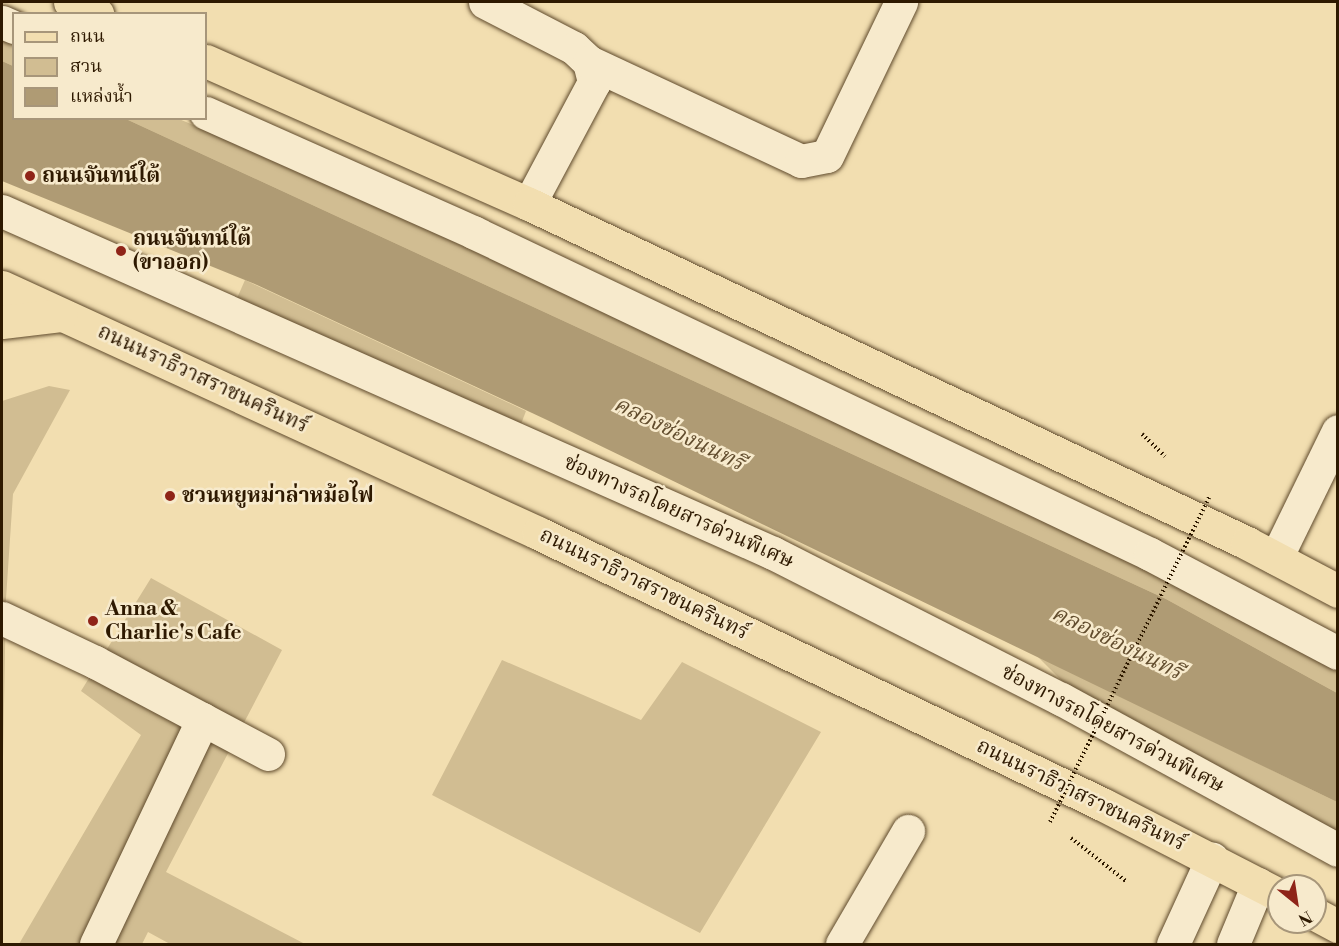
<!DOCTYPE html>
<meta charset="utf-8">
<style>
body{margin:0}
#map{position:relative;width:1339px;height:946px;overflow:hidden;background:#f2deb0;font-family:"Libre Bodoni","Noto Serif Thai",serif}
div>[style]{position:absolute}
.green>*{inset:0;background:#d1bd92}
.water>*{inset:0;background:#af9b74}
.path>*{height:4px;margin-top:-2px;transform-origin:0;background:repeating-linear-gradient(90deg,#2e1900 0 1.5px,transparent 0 4.5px)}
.roads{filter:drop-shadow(0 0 2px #5f4a2c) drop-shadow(0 0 2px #5f4a2c)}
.minor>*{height:33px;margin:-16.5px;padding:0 16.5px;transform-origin:16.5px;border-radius:16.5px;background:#f7eacc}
.major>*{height:33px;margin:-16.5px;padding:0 16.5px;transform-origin:16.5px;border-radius:16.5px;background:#f2deb0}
.path-bridge>*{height:4px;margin-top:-2px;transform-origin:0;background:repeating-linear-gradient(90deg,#2e1900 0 1.5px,transparent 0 4.5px)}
.dots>*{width:16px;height:16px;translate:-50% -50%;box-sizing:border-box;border:3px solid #f7eacc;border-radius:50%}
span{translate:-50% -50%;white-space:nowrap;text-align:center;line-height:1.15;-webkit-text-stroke:5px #f7eacc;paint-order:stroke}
.poi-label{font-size:21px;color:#2e1900;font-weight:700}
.left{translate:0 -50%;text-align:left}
.street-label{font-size:21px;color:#2e1900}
.water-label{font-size:22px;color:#624d2e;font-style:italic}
.frame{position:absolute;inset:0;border:3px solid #2e1900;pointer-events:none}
.legend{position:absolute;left:12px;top:12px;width:195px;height:108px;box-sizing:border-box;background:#f7eacc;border:2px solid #a7967a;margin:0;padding:8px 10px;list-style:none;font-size:18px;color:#2e1900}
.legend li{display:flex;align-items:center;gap:12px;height:30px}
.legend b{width:30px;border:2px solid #a7967a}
.north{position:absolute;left:1267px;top:874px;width:60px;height:60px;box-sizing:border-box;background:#f7eacc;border:2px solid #a7967a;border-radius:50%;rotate:150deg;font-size:16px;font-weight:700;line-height:24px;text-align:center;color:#2e1900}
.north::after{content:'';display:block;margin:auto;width:21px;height:27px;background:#8f2418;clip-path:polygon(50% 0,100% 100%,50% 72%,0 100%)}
</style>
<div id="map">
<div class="green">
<i style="clip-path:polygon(2px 37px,13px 43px,13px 66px,2px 61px)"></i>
<i style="clip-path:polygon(126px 119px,179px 119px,308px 174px,1162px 572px,1337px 668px,1337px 693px,1166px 599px)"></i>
<i style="clip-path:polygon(245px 280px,526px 411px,518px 432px,234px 305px)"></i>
<i style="clip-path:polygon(49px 386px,70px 390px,13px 494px,6px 599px,2px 811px,2px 401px)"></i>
<i style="clip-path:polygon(151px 578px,282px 650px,166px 872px,305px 944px,170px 944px,148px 932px,142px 944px,19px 944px,141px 735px,81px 691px)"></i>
<i style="clip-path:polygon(1036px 655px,1337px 802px,1337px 835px,1075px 694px)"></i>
<i style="clip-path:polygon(502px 660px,641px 720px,682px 662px,821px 732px,700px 933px,432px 795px)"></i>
</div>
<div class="water">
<i style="clip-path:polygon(2px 61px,13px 66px,14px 118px,126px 119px,1166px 599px,1337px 693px,1337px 802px,547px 420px,257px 285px,2px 181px)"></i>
</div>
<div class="path">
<i style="left:1142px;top:434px;width:32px;rotate:44deg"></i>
<i style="left:1071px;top:838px;width:71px;rotate:38.2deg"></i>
</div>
<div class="roads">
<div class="minor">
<i style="left:485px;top:2px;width:100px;rotate:27.3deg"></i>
<i style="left:574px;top:48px;width:21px;rotate:43deg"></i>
<i style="left:589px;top:62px;width:21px;rotate:76deg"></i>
<i style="left:594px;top:82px;width:138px;rotate:118deg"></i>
<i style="left:2px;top:22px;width:13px;rotate:23deg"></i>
<i style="left:589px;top:62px;width:234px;rotate:25deg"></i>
<i style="left:801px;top:161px;width:26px;rotate:-11deg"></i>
<i style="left:827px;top:156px;width:171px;rotate:-64.3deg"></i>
<i style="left:206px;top:113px;width:292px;rotate:24deg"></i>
<i style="left:473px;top:232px;width:750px;rotate:25.44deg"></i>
<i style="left:1150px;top:554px;width:212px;rotate:27.8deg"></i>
<i style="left:2px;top:211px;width:843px;rotate:23.92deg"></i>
<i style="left:773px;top:553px;width:323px;rotate:26.9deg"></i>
<i style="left:1061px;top:699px;width:315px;rotate:28.6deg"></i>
<i style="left:1276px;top:558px;width:141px;rotate:-64deg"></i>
<i style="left:2px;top:618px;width:103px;rotate:25.3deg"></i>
<i style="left:95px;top:662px;width:196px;rotate:28deg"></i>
<i style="left:96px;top:944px;width:249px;rotate:-64.6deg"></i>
<i style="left:842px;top:944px;width:131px;rotate:-59.7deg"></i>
<i style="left:1173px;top:944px;width:94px;rotate:-65.4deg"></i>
<i style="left:1233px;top:944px;width:65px;rotate:-67.4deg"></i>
</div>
<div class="major">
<i style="left:70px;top:2px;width:30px;rotate:24deg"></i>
<i style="left:206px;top:61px;width:353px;rotate:23.9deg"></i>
<i style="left:529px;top:204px;width:794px;rotate:25.27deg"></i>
<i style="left:1247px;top:543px;width:103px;rotate:27.8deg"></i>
<i style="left:2px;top:287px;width:590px;rotate:24.65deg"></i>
<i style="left:538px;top:533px;width:628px;rotate:25.67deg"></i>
<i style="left:1104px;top:805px;width:197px;rotate:27.2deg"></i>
<i style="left:2px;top:322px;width:59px;rotate:-6.8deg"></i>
<i style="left:1315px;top:914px;width:26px;rotate:28deg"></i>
</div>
</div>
<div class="path-bridge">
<i style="left:1050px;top:822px;width:362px;rotate:-63.9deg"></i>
</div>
<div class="dots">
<i style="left:30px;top:176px;background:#8f2418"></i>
<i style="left:121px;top:251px;background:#8f2418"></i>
<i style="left:170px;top:496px;background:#8f2418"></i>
<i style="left:93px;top:621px;background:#8f2418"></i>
</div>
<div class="poi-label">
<span class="left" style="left:42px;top:176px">ถนนจันทน์ใต้</span>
<span class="left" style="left:133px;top:251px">ถนนจันทน์ใต้<br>(ขาออก)</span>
<span class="left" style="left:182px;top:496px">ชวนหยูหม่าล่าหม้อไฟ</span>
<span class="left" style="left:105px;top:621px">Anna &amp;<br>Charlie's Cafe</span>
</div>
<div class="street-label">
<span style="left:203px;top:379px;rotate:25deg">ถนนนราธิวาสราชนครินทร์</span>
<span style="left:679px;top:512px;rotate:24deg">ช่องทางรถโดยสารด่วนพิเศษ</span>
<span style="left:644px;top:584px;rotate:26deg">ถนนนราธิวาสราชนครินทร์</span>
<span style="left:1113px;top:729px;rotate:28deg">ช่องทางรถโดยสารด่วนพิเศษ</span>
<span style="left:1081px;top:795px;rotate:26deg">ถนนนราธิวาสราชนครินทร์</span>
</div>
<div class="water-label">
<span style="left:679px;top:434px;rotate:26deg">คลองช่องนนทรี</span>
<span style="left:1117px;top:643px;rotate:26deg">คลองช่องนนทรี</span>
</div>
<div class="frame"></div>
<ul class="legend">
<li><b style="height:8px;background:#f2deb0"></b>ถนน</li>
<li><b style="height:16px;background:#d1bd92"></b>สวน</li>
<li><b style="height:16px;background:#af9b74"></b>แหล่งน้ำ</li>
</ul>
<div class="north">N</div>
</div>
